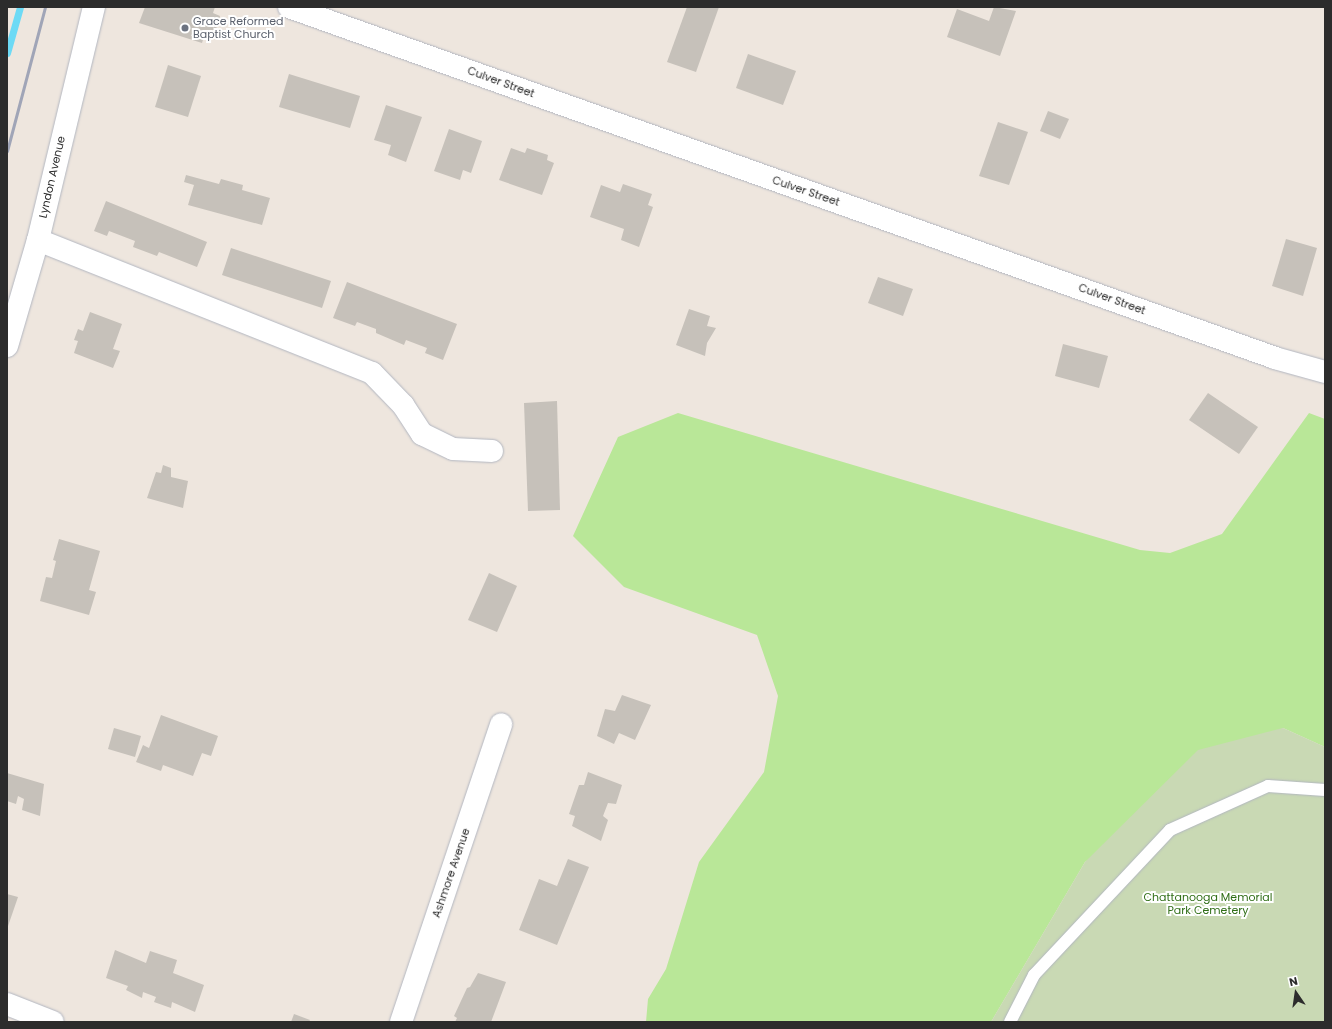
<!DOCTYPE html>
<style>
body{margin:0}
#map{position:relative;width:1332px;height:1029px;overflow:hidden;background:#eee6de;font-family:Poppins,sans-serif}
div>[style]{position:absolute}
.green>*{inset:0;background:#b9e798}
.cemetery>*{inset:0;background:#c9d9b4}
.stream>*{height:7px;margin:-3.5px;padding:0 3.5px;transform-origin:3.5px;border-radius:3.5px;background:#6ddaf5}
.building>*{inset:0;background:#c6c1ba}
.roads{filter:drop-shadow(0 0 1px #b2b6c0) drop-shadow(0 0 1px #b2b6c0)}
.lane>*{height:12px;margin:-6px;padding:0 6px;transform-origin:6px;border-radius:6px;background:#fff}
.street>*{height:22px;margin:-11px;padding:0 11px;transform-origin:11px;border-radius:11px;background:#fff}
.rail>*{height:3px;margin:-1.5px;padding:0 1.5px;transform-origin:1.5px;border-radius:1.5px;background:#a0a5b7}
.dots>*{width:11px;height:11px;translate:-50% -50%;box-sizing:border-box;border:2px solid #fff;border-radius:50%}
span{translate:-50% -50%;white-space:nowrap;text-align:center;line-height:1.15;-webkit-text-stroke:4px #fff;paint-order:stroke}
.worship-label{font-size:11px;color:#5b616d}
.left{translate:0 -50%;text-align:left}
.street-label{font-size:11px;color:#2c2c2c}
.park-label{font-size:11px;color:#306e17}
.frame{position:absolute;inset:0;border:8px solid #2c2c2c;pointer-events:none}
.north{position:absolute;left:1276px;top:973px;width:40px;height:40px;-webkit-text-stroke:3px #fff;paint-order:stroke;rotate:347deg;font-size:11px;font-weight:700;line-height:16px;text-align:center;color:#2c2c2c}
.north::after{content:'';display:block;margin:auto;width:14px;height:18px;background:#2c2c2c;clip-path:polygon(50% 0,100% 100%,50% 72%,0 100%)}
</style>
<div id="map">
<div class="green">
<i style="clip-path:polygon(678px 413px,1140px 550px,1170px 553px,1222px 534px,1309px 413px,1325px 419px,1325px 747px,1283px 728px,1085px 862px,991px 1022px,646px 1022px,648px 999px,666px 969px,699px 862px,764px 772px,778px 696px,757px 635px,624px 587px,573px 536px,618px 437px)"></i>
</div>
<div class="cemetery">
<i style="clip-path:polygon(1283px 728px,1325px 747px,1325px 1022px,991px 1022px,1085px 862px,1198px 750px)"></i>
</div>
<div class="stream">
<i style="left:7px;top:53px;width:48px;rotate:-74.2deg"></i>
</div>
<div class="building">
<i style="clip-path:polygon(145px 7px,215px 7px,213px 13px,220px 16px,214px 36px,205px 33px,202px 43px,139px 23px)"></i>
<i style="clip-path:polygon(687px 7px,719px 7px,696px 72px,667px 62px)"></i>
<i style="clip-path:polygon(994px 7px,1016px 11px,1000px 56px,947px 37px,957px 9px,989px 21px)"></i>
<i style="clip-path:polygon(748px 54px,796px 71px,783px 105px,736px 88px)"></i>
<i style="clip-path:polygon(168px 65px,201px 76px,188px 117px,155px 107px)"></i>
<i style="clip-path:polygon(289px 74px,360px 96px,350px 128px,279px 107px)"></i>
<i style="clip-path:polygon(386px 105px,422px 117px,406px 162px,388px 155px,391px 145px,374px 140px)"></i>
<i style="clip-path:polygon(1048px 111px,1069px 119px,1060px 139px,1040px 131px)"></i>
<i style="clip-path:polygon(998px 122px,1028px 132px,1009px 185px,979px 176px)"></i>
<i style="clip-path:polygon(449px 129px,482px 141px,471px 173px,463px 170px,460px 180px,434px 171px)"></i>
<i style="clip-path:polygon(511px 148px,525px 153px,527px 148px,548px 155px,547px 160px,554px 163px,542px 195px,499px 180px)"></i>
<i style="clip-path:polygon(186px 175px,219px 184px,221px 179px,243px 185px,242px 190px,270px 198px,262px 225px,188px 205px,194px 185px,184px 182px)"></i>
<i style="clip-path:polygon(623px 184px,652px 194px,648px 205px,653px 207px,639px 247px,621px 240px,624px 229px,590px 217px,601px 185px,620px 192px)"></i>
<i style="clip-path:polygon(106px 201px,207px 242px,197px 267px,159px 252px,157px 256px,133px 247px,135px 241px,109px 231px,107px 236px,94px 231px)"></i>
<i style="clip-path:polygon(1286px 239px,1317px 248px,1303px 296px,1272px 286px)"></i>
<i style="clip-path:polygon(231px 248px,331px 281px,322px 308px,222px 275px)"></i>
<i style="clip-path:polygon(878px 277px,913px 289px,903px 316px,868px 303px)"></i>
<i style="clip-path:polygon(347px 282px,457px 324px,443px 360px,425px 353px,427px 348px,406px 340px,404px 345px,376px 333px,376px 329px,357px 322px,355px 326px,333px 318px)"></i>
<i style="clip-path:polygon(689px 309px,710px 316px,707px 326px,716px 328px,707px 343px,705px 356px,676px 345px)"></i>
<i style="clip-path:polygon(90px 312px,122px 324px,113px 349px,120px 351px,113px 368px,74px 353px,78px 341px,74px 340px,78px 329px,83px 331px)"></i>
<i style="clip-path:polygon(1063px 344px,1108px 356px,1099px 388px,1055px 376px)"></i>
<i style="clip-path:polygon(1208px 393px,1258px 427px,1239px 454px,1189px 420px)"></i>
<i style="clip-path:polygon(557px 401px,560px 510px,528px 511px,524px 403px)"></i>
<i style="clip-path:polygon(163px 465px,171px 468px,171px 477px,188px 481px,183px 508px,147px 498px,156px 472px,161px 473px)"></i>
<i style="clip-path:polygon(59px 539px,100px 551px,89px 590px,96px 592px,89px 615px,40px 601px,46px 577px,52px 578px,56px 561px,53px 560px)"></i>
<i style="clip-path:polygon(489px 573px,517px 586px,497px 632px,468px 620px)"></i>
<i style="clip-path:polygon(622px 695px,651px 705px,635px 740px,619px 733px,614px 744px,597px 736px,605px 709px,615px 711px)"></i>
<i style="clip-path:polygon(161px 715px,218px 736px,211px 756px,202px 753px,193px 776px,163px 765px,161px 771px,136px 762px,143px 745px,149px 748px)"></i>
<i style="clip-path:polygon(114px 728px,141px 736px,135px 757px,108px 749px)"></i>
<i style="clip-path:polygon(588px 772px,622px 785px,616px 804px,608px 803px,603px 816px,608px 820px,601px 841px,572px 826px,575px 816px,569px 814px,579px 785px,584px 785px)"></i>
<i style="clip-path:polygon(7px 773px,44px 784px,40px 816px,22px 810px,24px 799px,18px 796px,16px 804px,7px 801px)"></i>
<i style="clip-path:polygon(568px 859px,589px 867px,557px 945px,519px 930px,539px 879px,557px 886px)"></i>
<i style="clip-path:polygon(7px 894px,18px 897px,7px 929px)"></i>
<i style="clip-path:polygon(115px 950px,146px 963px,150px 951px,177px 960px,173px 973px,204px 985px,195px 1012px,172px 1002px,171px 1008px,154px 1002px,156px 997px,143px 992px,142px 998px,126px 990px,128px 986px,106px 978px)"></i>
<i style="clip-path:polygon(478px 973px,506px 982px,491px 1022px,455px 1022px,457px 1018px,454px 1016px,467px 988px,470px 987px)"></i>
<i style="clip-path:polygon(294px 1014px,310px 1020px,309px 1022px,291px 1022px)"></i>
</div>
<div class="roads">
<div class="lane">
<i style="left:1010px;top:1022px;width:53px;rotate:-62.9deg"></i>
<i style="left:1034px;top:975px;width:199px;rotate:-46.8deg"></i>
<i style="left:1170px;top:830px;width:107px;rotate:-24.2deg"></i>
<i style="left:1268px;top:786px;width:57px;rotate:4deg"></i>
</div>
<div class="street">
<i style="left:289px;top:7px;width:1047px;rotate:19.59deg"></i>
<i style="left:1275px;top:358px;width:52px;rotate:15.6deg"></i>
<i style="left:38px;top:240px;width:360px;rotate:21.7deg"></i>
<i style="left:372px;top:373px;width:45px;rotate:45.9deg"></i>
<i style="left:403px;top:405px;width:35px;rotate:57deg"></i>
<i style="left:422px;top:434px;width:34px;rotate:26deg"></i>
<i style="left:453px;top:449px;width:39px;rotate:3deg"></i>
<i style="left:7px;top:346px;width:110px;rotate:-73.7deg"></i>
<i style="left:38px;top:240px;width:240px;rotate:-76.5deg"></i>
<i style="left:7px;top:1004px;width:49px;rotate:21.4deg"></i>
<i style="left:401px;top:1022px;width:314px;rotate:-71.4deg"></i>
</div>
</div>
<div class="rail">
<i style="left:7px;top:151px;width:149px;rotate:-75.2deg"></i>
</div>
<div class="dots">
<i style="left:185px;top:28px;background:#6b7280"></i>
</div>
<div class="worship-label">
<span class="left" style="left:193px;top:28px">Grace Reformed<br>Baptist Church</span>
</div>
<div class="street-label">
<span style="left:501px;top:82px;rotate:20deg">Culver Street</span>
<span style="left:52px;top:177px;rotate:-77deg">Lyndon Avenue</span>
<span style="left:806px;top:191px;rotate:19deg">Culver Street</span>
<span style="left:1112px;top:299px;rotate:20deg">Culver Street</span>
<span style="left:451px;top:873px;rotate:-71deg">Ashmore Avenue</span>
</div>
<div class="park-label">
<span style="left:1208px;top:904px">Chattanooga Memorial<br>Park Cemetery</span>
</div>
<div class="frame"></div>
<div class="north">N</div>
</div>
